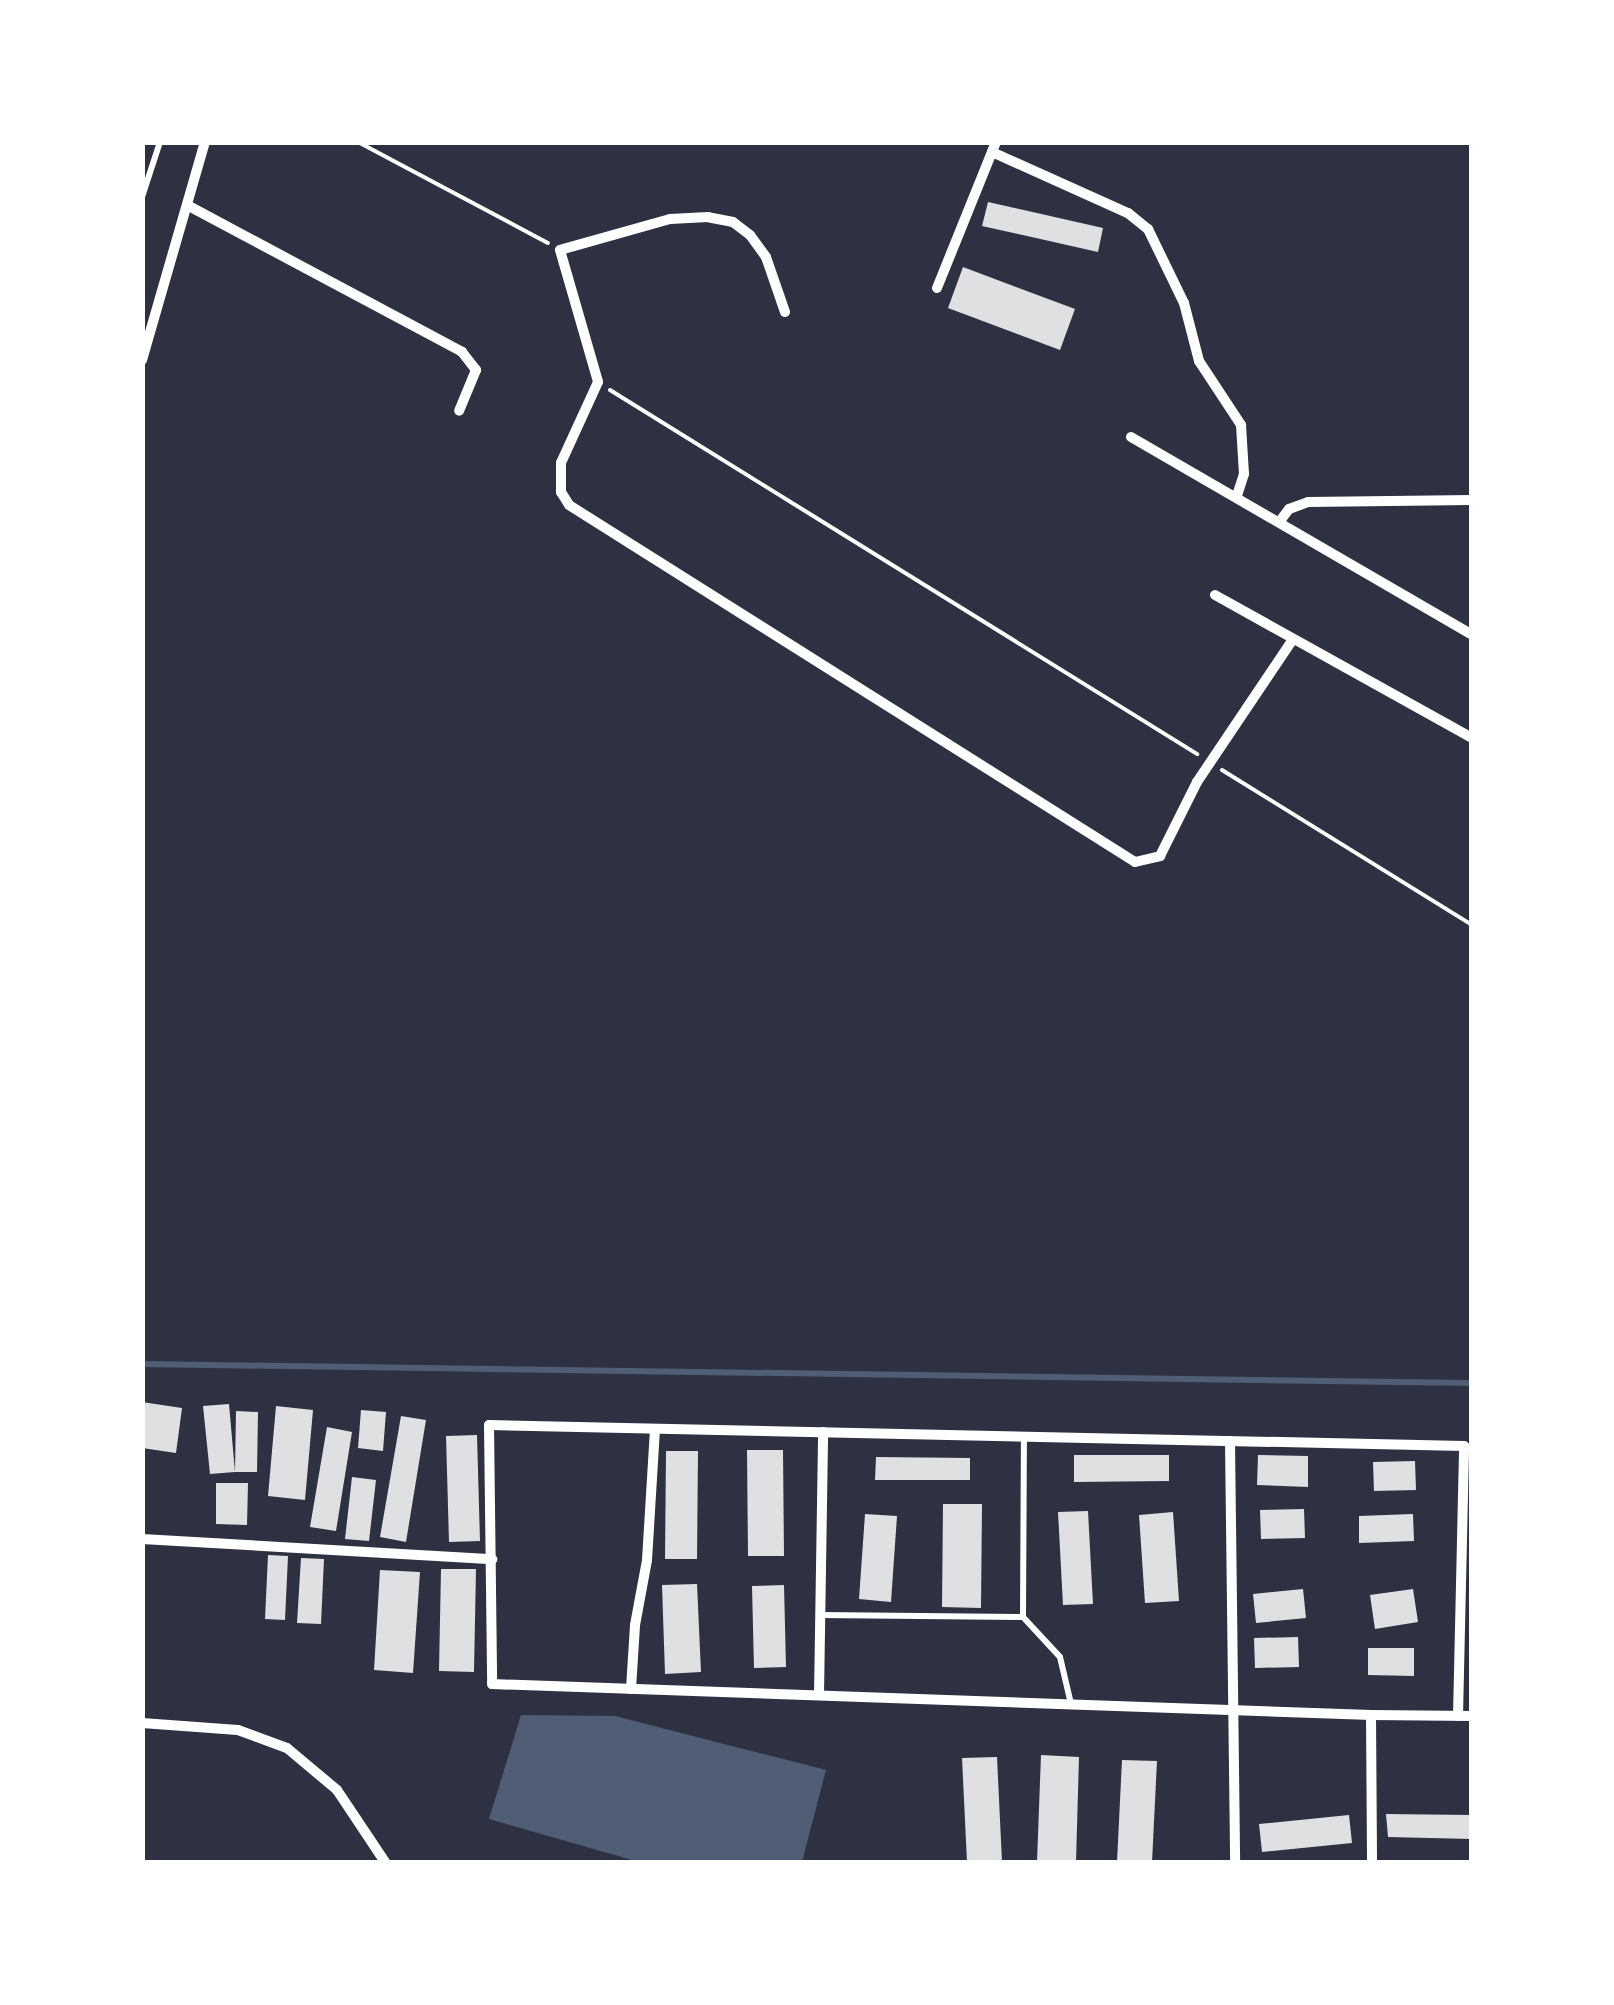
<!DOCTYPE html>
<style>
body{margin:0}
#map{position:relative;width:1614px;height:2005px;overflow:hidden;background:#2d3142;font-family:Spectral,serif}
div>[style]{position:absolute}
.water>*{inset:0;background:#4f5d75}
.stream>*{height:6px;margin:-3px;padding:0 3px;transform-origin:3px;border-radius:3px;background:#4f5d75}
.building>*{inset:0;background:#e0e0e3}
.path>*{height:4px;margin:-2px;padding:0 2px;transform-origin:2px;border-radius:2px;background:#fff}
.service>*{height:6px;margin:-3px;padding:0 3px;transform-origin:3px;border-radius:3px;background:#fff}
.minor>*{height:10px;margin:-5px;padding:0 5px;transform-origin:5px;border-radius:5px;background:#fff}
span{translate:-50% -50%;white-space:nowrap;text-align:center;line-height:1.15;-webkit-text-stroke:10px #fff;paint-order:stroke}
.frame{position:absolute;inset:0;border:145px solid #fff;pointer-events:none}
</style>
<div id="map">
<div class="water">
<i style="clip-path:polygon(521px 1715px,615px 1716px,826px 1770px,802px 1862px,639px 1862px,489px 1819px)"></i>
</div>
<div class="stream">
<i style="left:142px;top:1364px;width:1330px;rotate:0.82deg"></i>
</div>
<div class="building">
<i style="clip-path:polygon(988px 202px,1103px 228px,1098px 252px,982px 226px)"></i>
<i style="clip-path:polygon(963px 267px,1075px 309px,1060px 350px,948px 308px)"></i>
<i style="clip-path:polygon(142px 1402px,182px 1408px,176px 1453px,142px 1448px)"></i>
<i style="clip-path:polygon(229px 1404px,235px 1472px,210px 1474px,203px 1406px)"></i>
<i style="clip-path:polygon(276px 1406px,313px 1410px,305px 1500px,268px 1496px)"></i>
<i style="clip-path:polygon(361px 1410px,386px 1412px,383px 1451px,358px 1448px)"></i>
<i style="clip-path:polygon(236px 1411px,258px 1412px,257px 1472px,235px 1472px)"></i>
<i style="clip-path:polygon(401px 1416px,426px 1420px,406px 1542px,380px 1537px)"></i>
<i style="clip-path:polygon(327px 1427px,352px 1432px,336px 1531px,310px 1527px)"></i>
<i style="clip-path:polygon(477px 1435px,480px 1541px,449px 1542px,446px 1436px)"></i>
<i style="clip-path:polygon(747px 1450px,783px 1450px,784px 1556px,748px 1556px)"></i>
<i style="clip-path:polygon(666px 1451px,698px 1451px,697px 1559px,665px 1559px)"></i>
<i style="clip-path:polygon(1074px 1455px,1169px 1455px,1169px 1481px,1074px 1482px)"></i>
<i style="clip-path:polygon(1258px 1455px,1308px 1456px,1308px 1487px,1257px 1485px)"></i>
<i style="clip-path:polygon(876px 1457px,970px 1458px,970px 1480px,875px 1480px)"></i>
<i style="clip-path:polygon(1415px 1461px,1416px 1490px,1374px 1491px,1373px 1462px)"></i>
<i style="clip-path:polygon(352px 1477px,376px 1480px,369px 1541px,345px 1539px)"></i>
<i style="clip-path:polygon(216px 1483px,248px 1483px,247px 1525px,216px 1524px)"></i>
<i style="clip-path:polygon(943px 1504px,982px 1504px,981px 1608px,942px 1607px)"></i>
<i style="clip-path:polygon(1304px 1509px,1305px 1538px,1261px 1539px,1260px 1510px)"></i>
<i style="clip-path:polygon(1088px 1511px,1093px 1604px,1063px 1605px,1058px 1512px)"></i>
<i style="clip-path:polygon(1173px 1512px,1179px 1601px,1145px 1603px,1139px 1515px)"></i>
<i style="clip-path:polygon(865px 1514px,897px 1516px,891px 1602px,859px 1599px)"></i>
<i style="clip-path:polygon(1413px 1514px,1414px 1541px,1359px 1543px,1359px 1516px)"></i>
<i style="clip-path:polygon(268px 1555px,288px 1556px,285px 1620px,265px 1619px)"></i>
<i style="clip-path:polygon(301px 1558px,324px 1559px,321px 1624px,297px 1623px)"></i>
<i style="clip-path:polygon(441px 1569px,476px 1569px,474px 1672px,439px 1671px)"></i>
<i style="clip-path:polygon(380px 1570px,420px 1572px,413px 1673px,374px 1670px)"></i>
<i style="clip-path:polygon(697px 1584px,701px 1672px,665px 1674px,662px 1585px)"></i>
<i style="clip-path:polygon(784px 1585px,786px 1667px,754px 1668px,752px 1586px)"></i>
<i style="clip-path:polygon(1303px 1589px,1306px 1618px,1256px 1623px,1253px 1594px)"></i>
<i style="clip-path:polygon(1413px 1589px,1418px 1622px,1375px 1629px,1370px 1595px)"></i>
<i style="clip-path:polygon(1298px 1637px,1299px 1667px,1255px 1668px,1254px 1638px)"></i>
<i style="clip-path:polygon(1368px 1648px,1414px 1648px,1414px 1676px,1368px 1675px)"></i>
<i style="clip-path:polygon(1041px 1755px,1079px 1757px,1076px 1862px,1037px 1862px)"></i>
<i style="clip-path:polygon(997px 1757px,1002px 1862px,967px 1862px,962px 1758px)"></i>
<i style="clip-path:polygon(1122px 1760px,1157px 1761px,1152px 1862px,1117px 1862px)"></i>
<i style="clip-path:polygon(1386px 1814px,1472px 1815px,1472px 1839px,1388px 1837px)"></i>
<i style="clip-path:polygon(1349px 1815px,1352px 1843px,1262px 1852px,1259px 1824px)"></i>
</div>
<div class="path">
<i style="left:358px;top:142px;width:215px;rotate:28deg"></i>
<i style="left:610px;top:390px;width:691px;rotate:31.8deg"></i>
<i style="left:1222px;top:770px;width:294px;rotate:31.8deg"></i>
</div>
<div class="service">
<i style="left:142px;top:197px;width:58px;rotate:-71.9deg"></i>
<i style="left:821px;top:1615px;width:202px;rotate:0.6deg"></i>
<i style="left:1023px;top:1617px;width:54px;rotate:47.2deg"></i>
<i style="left:1060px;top:1657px;width:48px;rotate:76.8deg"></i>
<i style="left:1023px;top:1617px;width:180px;rotate:-89.7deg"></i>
</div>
<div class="minor">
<i style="left:992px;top:152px;width:149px;rotate:24.2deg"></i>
<i style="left:1128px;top:213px;width:26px;rotate:39deg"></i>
<i style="left:1148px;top:229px;width:82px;rotate:64.1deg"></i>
<i style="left:1184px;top:303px;width:60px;rotate:75.5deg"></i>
<i style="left:1199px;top:361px;width:77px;rotate:56.7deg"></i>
<i style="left:1241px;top:425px;width:49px;rotate:86.5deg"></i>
<i style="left:1244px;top:474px;width:23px;rotate:108deg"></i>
<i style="left:187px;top:205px;width:312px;rotate:28.1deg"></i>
<i style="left:462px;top:352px;width:23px;rotate:52deg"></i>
<i style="left:476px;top:370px;width:44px;rotate:112.5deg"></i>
<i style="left:937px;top:288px;width:157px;rotate:-68deg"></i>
<i style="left:785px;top:312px;width:58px;rotate:-109.1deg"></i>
<i style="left:766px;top:257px;width:27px;rotate:-126deg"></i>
<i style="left:750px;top:235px;width:21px;rotate:-143deg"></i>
<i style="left:733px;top:222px;width:25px;rotate:-169deg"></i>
<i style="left:708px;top:217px;width:38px;rotate:177deg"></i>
<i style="left:670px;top:219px;width:114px;rotate:164.3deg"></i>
<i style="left:560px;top:250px;width:137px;rotate:73.9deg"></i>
<i style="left:598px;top:382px;width:89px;rotate:114.6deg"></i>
<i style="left:561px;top:463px;width:29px;rotate:90deg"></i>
<i style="left:561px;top:492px;width:15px;rotate:58deg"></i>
<i style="left:569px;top:505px;width:669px;rotate:32.24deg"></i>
<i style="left:1135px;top:862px;width:26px;rotate:-13deg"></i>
<i style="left:1160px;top:856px;width:83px;rotate:-63.4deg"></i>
<i style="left:1197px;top:782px;width:172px;rotate:-56.1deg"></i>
<i style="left:142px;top:360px;width:227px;rotate:-73.9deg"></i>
<i style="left:1131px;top:437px;width:394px;rotate:30.1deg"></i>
<i style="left:1280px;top:521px;width:15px;rotate:-53deg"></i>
<i style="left:1289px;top:509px;width:20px;rotate:-20deg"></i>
<i style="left:1308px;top:502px;width:164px;rotate:-0.7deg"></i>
<i style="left:1215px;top:595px;width:294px;rotate:29.1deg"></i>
<i style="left:1230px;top:1441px;width:421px;rotate:89.3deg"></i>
<i style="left:142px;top:1539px;width:351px;rotate:3.3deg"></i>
<i style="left:631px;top:1689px;width:64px;rotate:-86.4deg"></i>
<i style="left:635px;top:1625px;width:66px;rotate:-79.5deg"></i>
<i style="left:647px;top:1560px;width:131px;rotate:-86.5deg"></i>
<i style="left:819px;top:1695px;width:263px;rotate:-89.1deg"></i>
<i style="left:1371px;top:1715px;width:147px;rotate:89.6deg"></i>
<i style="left:1458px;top:1716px;width:270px;rotate:-88.7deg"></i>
<i style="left:1464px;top:1446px;width:975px;rotate:-178.77deg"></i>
<i style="left:489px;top:1425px;width:259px;rotate:89.3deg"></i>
<i style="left:492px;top:1684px;width:880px;rotate:2.02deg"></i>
<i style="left:1371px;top:1715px;width:101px;rotate:0.6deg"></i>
<i style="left:142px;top:1723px;width:96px;rotate:4.2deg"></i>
<i style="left:238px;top:1730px;width:52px;rotate:20.2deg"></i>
<i style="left:287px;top:1748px;width:65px;rotate:40deg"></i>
<i style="left:337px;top:1790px;width:87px;rotate:56.3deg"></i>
</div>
<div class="frame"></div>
</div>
